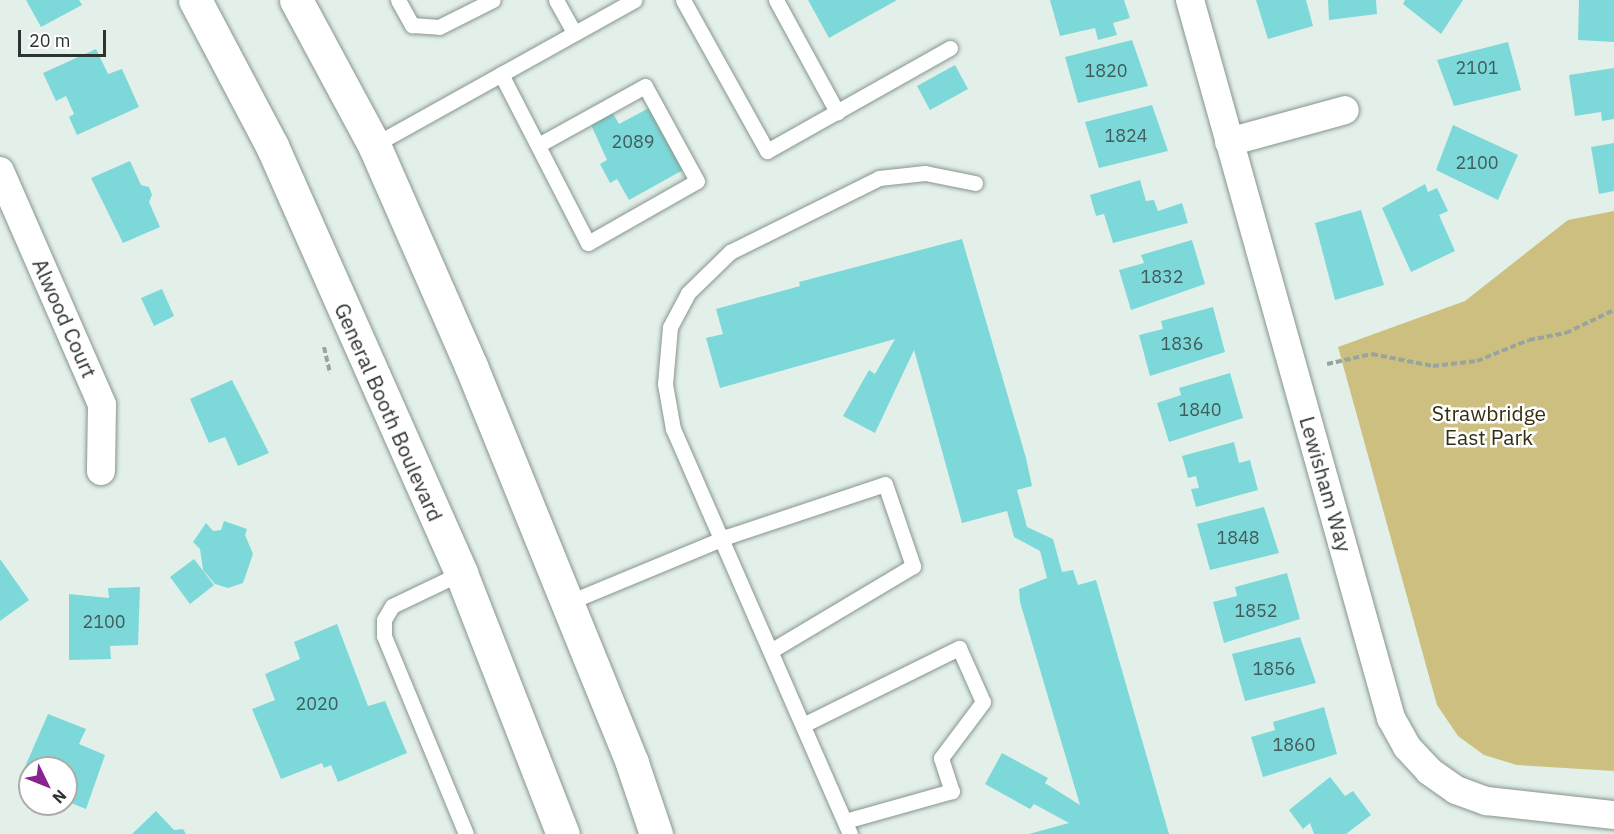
<!DOCTYPE html>
<style>
body{margin:0}
#map{position:relative;width:1614px;height:834px;overflow:hidden;background:#e2f0e9;font-family:"IBM Plex Sans",sans-serif}
div>[style]{position:absolute}
.green>*{inset:0;background:#ccbf80}
.building>*{inset:0;background:#7dd9d9}
.path>*{height:4px;margin-top:-2px;transform-origin:0;background:repeating-linear-gradient(90deg,#99a49f 0 6px,transparent 0 9px)}
.roads{filter:drop-shadow(0 0 2px #88958e) drop-shadow(0 0 2px #88958e)}
.lane>*{height:15px;margin:-7.5px;padding:0 7.5px;transform-origin:7.5px;border-radius:7.5px;background:#fff}
.street>*{height:28px;margin:-14px;padding:0 14px;transform-origin:14px;border-radius:14px;background:#fff}
.highway>*{height:33px;margin:-16.5px;padding:0 16.5px;transform-origin:16.5px;border-radius:16.5px;background:#fff}
span{translate:-50% -50%;white-space:nowrap;text-align:center;line-height:1.15;-webkit-text-stroke:5px #fff;paint-order:stroke}
.number-label{font-size:18px;color:#415c5a}
.number-label span{-webkit-text-stroke-width:0}
.street-label{font-size:21px;color:#2d3330}
.park-label{font-size:21px;color:#342e0f}
.north{position:absolute;left:18px;top:756px;width:60px;height:60px;box-sizing:border-box;background:#fff;border:2px solid #abadac;border-radius:50%;rotate:133deg;font-size:16px;font-weight:700;line-height:24px;text-align:center;color:#2d3330}
.north::after{content:'';display:block;margin:auto;width:21px;height:27px;background:#87248d;clip-path:polygon(50% 0,100% 100%,50% 72%,0 100%)}
.scale{position:absolute;left:18px;top:30px;width:88px;height:27px;box-sizing:border-box;border:3px solid #2d3330;border-top:0;padding-left:8px;font-size:18px;line-height:21px;white-space:nowrap;color:#2d3330;-webkit-text-stroke:4px #fff;paint-order:stroke}
</style>
<div id="map">
<div class="green">
<i style="clip-path:polygon(1614px 211px,1614px 771px,1517px 765px,1484px 755px,1458px 736px,1437px 705px,1338px 347px,1465px 301px,1568px 220px)"></i>
</div>
<div class="building">
<i style="clip-path:polygon(26px 0,79px 0,82px 5px,41px 27px)"></i>
<i style="clip-path:polygon(808px 0,897px 0,829px 38px)"></i>
<i style="clip-path:polygon(1050px 0,1124px 0,1130px 18px,1113px 23px,1117px 35px,1098px 40px,1095px 28px,1060px 36px)"></i>
<i style="clip-path:polygon(1256px 0,1306px 0,1313px 26px,1268px 39px)"></i>
<i style="clip-path:polygon(1328px 0,1376px 0,1377px 14px,1329px 20px)"></i>
<i style="clip-path:polygon(1405px 0,1463px 0,1441px 34px,1403px 4px)"></i>
<i style="clip-path:polygon(1579px 0,1614px 0,1614px 42px,1578px 40px)"></i>
<i style="clip-path:polygon(1132px 40px,1148px 86px,1078px 103px,1065px 57px)"></i>
<i style="clip-path:polygon(1508px 42px,1521px 90px,1454px 106px,1437px 60px)"></i>
<i style="clip-path:polygon(96px 49px,108px 74px,122px 69px,139px 107px,77px 135px,69px 117px,74px 114px,66px 96px,56px 101px,43px 73px)"></i>
<i style="clip-path:polygon(955px 65px,968px 89px,930px 110px,917px 86px)"></i>
<i style="clip-path:polygon(1614px 68px,1614px 119px,1602px 121px,1601px 112px,1575px 116px,1569px 75px)"></i>
<i style="clip-path:polygon(608px 105px,619px 124px,649px 108px,683px 170px,629px 200px,617px 179px,610px 183px,600px 164px,607px 160px,587px 116px)"></i>
<i style="clip-path:polygon(1152px 105px,1168px 151px,1099px 168px,1085px 122px)"></i>
<i style="clip-path:polygon(1453px 125px,1518px 155px,1498px 200px,1436px 170px)"></i>
<i style="clip-path:polygon(1614px 143px,1614px 191px,1599px 194px,1591px 147px)"></i>
<i style="clip-path:polygon(130px 161px,141px 185px,149px 187px,152px 195px,149px 202px,160px 227px,123px 243px,91px 178px)"></i>
<i style="clip-path:polygon(1140px 180px,1146px 201px,1154px 200px,1158px 211px,1182px 203px,1188px 223px,1113px 243px,1104px 214px,1096px 216px,1090px 195px)"></i>
<i style="clip-path:polygon(1425px 184px,1428px 192px,1437px 188px,1448px 211px,1439px 215px,1455px 251px,1411px 272px,1382px 208px)"></i>
<i style="clip-path:polygon(1361px 210px,1384px 285px,1335px 300px,1315px 223px)"></i>
<i style="clip-path:polygon(962px 239px,1026px 458px,1032px 486px,1017px 490px,1027px 527px,1053px 539px,1062px 572px,1073px 570px,1078px 585px,1096px 580px,1169px 834px,1029px 834px,1069px 823px,1034px 804px,1030px 809px,985px 784px,1002px 753px,1048px 778px,1045px 783px,1080px 805px,1020px 602px,1019px 589px,1047px 578px,1040px 551px,1014px 537px,1007px 511px,962px 523px,914px 350px,875px 433px,843px 416px,869px 370px,875px 374px,895px 339px,720px 388px,706px 338px,723px 334px,716px 309px,800px 286px,799px 282px)"></i>
<i style="clip-path:polygon(1192px 240px,1205px 284px,1131px 310px,1119px 270px,1144px 263px,1141px 255px)"></i>
<i style="clip-path:polygon(162px 289px,174px 316px,154px 326px,141px 298px)"></i>
<i style="clip-path:polygon(1213px 307px,1225px 352px,1150px 376px,1139px 335px,1163px 329px,1161px 321px)"></i>
<i style="clip-path:polygon(1230px 373px,1243px 418px,1169px 442px,1157px 403px,1181px 395px,1179px 388px)"></i>
<i style="clip-path:polygon(232px 380px,269px 453px,238px 466px,225px 437px,209px 443px,190px 399px)"></i>
<i style="clip-path:polygon(1234px 442px,1239px 463px,1250px 460px,1258px 490px,1196px 507px,1191px 489px,1199px 488px,1196px 476px,1188px 478px,1182px 456px)"></i>
<i style="clip-path:polygon(1264px 507px,1279px 553px,1210px 570px,1197px 524px)"></i>
<i style="clip-path:polygon(224px 521px,247px 529px,245px 535px,253px 554px,243px 583px,228px 588px,215px 584px,203px 570px,200px 549px,193px 542px,206px 523px,213px 531px,221px 530px)"></i>
<i style="clip-path:polygon(0 559px,29px 600px,0 621px)"></i>
<i style="clip-path:polygon(194px 559px,214px 585px,190px 604px,170px 577px)"></i>
<i style="clip-path:polygon(1287px 573px,1300px 619px,1224px 643px,1213px 602px,1237px 596px,1235px 587px)"></i>
<i style="clip-path:polygon(140px 587px,138px 645px,110px 646px,111px 659px,69px 660px,69px 594px,109px 598px,108px 588px)"></i>
<i style="clip-path:polygon(337px 624px,368px 706px,385px 701px,407px 753px,338px 782px,331px 765px,324px 768px,322px 763px,281px 779px,252px 709px,275px 700px,265px 674px,300px 659px,294px 642px)"></i>
<i style="clip-path:polygon(1300px 637px,1316px 683px,1245px 701px,1232px 654px)"></i>
<i style="clip-path:polygon(1324px 707px,1337px 754px,1263px 777px,1251px 737px,1275px 730px,1273px 722px)"></i>
<i style="clip-path:polygon(48px 714px,86px 729px,79px 744px,105px 755px,86px 809px,66px 801px,66px 768px,30px 768px,30px 779px,21px 776px)"></i>
<i style="clip-path:polygon(1330px 777px,1345px 796px,1353px 791px,1371px 815px,1346px 834px,1314px 834px,1310px 823px,1303px 829px,1289px 810px)"></i>
<i style="clip-path:polygon(156px 811px,174px 830px,183px 829px,186px 834px,132px 834px)"></i>
</div>
<div class="path">
<i style="left:324px;top:347px;width:27px;rotate:77deg"></i>
<i style="left:1327px;top:364px;width:46px;rotate:-12.5deg"></i>
<i style="left:1372px;top:354px;width:62px;rotate:11.1deg"></i>
<i style="left:1433px;top:366px;width:44px;rotate:-6.5deg"></i>
<i style="left:1477px;top:361px;width:56px;rotate:-22deg"></i>
<i style="left:1529px;top:340px;width:38px;rotate:-11deg"></i>
<i style="left:1566px;top:333px;width:53px;rotate:-25.6deg"></i>
</div>
<div class="roads">
<div class="lane">
<i style="left:398px;top:0;width:29px;rotate:61deg"></i>
<i style="left:412px;top:25px;width:27px;rotate:4deg"></i>
<i style="left:439px;top:27px;width:60px;rotate:-26.6deg"></i>
<i style="left:556px;top:0;width:38px;rotate:61deg"></i>
<i style="left:683px;top:0;width:173px;rotate:60.9deg"></i>
<i style="left:767px;top:151px;width:210px;rotate:-29.4deg"></i>
<i style="left:776px;top:0;width:128px;rotate:61.4deg"></i>
<i style="left:501px;top:74px;width:190px;rotate:62.8deg"></i>
<i style="left:588px;top:243px;width:125px;rotate:-29.6deg"></i>
<i style="left:697px;top:181px;width:108px;rotate:-118.7deg"></i>
<i style="left:645px;top:86px;width:122px;rotate:151.1deg"></i>
<i style="left:374px;top:145px;width:298px;rotate:-29.1deg"></i>
<i style="left:461px;top:573px;width:76px;rotate:154.4deg"></i>
<i style="left:392px;top:606px;width:16px;rotate:120deg"></i>
<i style="left:384px;top:620px;width:16px;rotate:90deg"></i>
<i style="left:384px;top:636px;width:214px;rotate:67.5deg"></i>
<i style="left:567px;top:603px;width:175px;rotate:-22.5deg"></i>
<i style="left:729px;top:536px;width:164px;rotate:-18.4deg"></i>
<i style="left:885px;top:484px;width:87px;rotate:71.1deg"></i>
<i style="left:913px;top:566px;width:164px;rotate:149.2deg"></i>
<i style="left:805px;top:724px;width:172px;rotate:-26.3deg"></i>
<i style="left:959px;top:648px;width:59px;rotate:66deg"></i>
<i style="left:983px;top:702px;width:70px;rotate:126.9deg"></i>
<i style="left:941px;top:758px;width:35px;rotate:72deg"></i>
<i style="left:952px;top:791px;width:111px;rotate:164.3deg"></i>
<i style="left:850px;top:834px;width:442px;rotate:-113.6deg"></i>
<i style="left:673px;top:429px;width:46px;rotate:-100.1deg"></i>
<i style="left:665px;top:384px;width:57px;rotate:-85deg"></i>
<i style="left:670px;top:327px;width:38px;rotate:-62deg"></i>
<i style="left:688px;top:293px;width:59px;rotate:-44.3deg"></i>
<i style="left:730px;top:252px;width:166px;rotate:-26.4deg"></i>
<i style="left:879px;top:178px;width:46px;rotate:-6.2deg"></i>
<i style="left:925px;top:173px;width:51px;rotate:11.3deg"></i>
</div>
<div class="street">
<i style="left:1190px;top:0;width:746px;rotate:74.36deg"></i>
<i style="left:1391px;top:718px;width:33px;rotate:61deg"></i>
<i style="left:1407px;top:747px;width:33px;rotate:47deg"></i>
<i style="left:1429px;top:771px;width:33px;rotate:35deg"></i>
<i style="left:1456px;top:790px;width:33px;rotate:20deg"></i>
<i style="left:1487px;top:801px;width:128px;rotate:6.3deg"></i>
<i style="left:1229px;top:142px;width:120px;rotate:-15.4deg"></i>
<i style="left:0;top:171px;width:255px;rotate:66.4deg"></i>
<i style="left:102px;top:405px;width:66px;rotate:90.9deg"></i>
</div>
<div class="highway">
<i style="left:195px;top:0;width:165px;rotate:62.2deg"></i>
<i style="left:272px;top:146px;width:467px;rotate:66.1deg"></i>
<i style="left:461px;top:573px;width:280px;rotate:68.7deg"></i>
<i style="left:296px;top:0;width:165px;rotate:61.7deg"></i>
<i style="left:374px;top:145px;width:241px;rotate:66.3deg"></i>
<i style="left:471px;top:366px;width:428px;rotate:67.9deg"></i>
<i style="left:632px;top:763px;width:75px;rotate:71.3deg"></i>
</div>
</div>
<div class="number-label">
<span style="left:1477px;top:68px">2101</span>
<span style="left:1106px;top:71px">1820</span>
<span style="left:1126px;top:136px">1824</span>
<span style="left:633px;top:142px">2089</span>
<span style="left:1477px;top:163px">2100</span>
<span style="left:1162px;top:277px">1832</span>
<span style="left:1182px;top:344px">1836</span>
<span style="left:1200px;top:410px">1840</span>
<span style="left:1238px;top:538px">1848</span>
<span style="left:1256px;top:611px">1852</span>
<span style="left:104px;top:622px">2100</span>
<span style="left:1274px;top:669px">1856</span>
<span style="left:317px;top:704px">2020</span>
<span style="left:1294px;top:745px">1860</span>
</div>
<div class="street-label">
<span style="left:65px;top:318px;rotate:66deg">Alwood Court</span>
<span style="left:389px;top:412px;rotate:66deg">General Booth Boulevard</span>
<span style="left:1326px;top:484px;rotate:74deg">Lewisham Way</span>
</div>
<div class="park-label">
<span style="left:1489px;top:425px">Strawbridge<br>East Park</span>
</div>
<div class="north">N</div>
<div class="scale">20 m</div>
</div>
